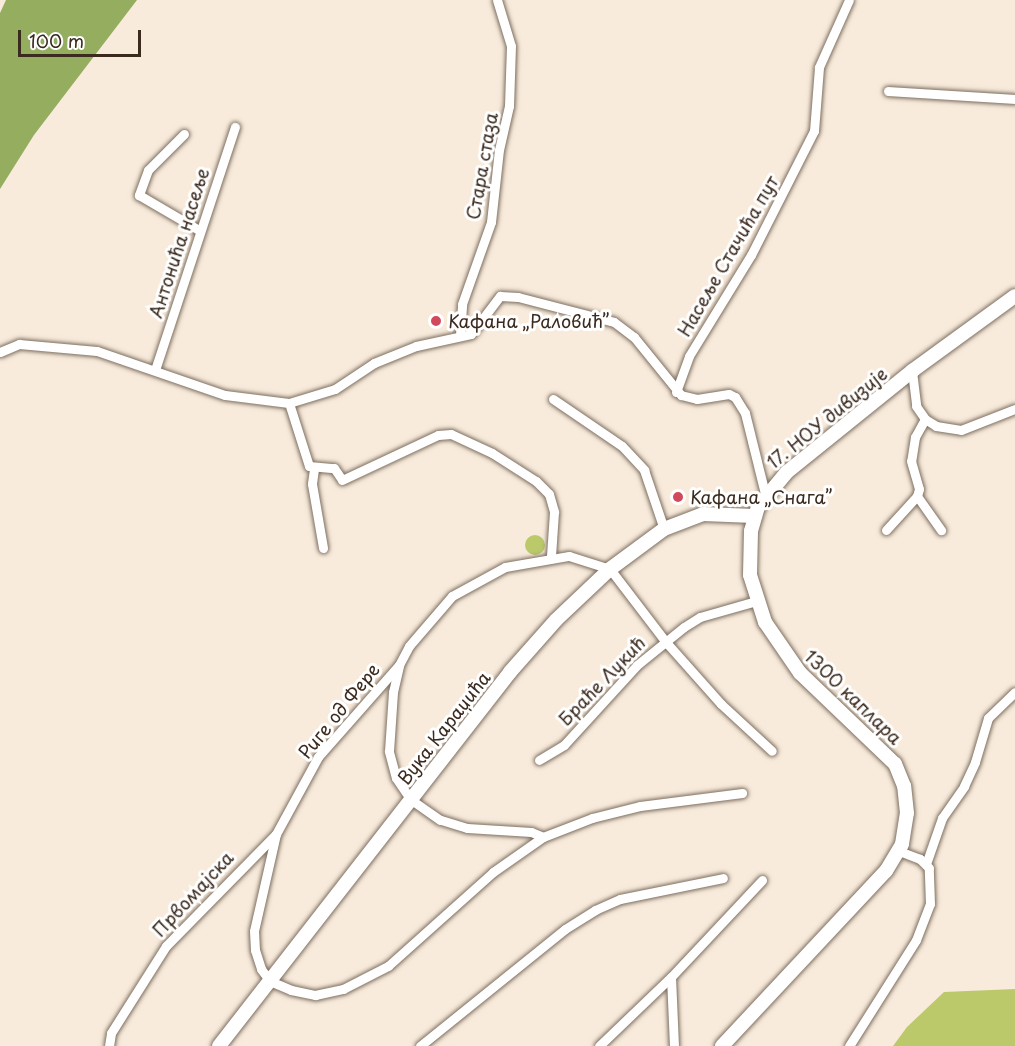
<!DOCTYPE html>
<meta charset="utf-8">
<style>
body{margin:0}
#map{position:relative;width:1015px;height:1046px;overflow:hidden;background:#f8ebdb;font-family:"Playpen Sans",sans-serif}
div>[style]{position:absolute}
.green>*{inset:0;background:#bbc96b}
.round{border-radius:50%}
.forest>*{inset:0;background:#94ad5f}
.roads{filter:drop-shadow(0 0 2px #7d6e60) drop-shadow(0 0 2px #7d6e60)}
.street>*{height:9px;margin:-4.5px;padding:0 4.5px;transform-origin:4.5px;border-radius:4.5px;background:#fff}
.secondary>*{height:14px;margin:-7px;padding:0 7px;transform-origin:7px;border-radius:7px;background:#fff}
.dots>*{width:16px;height:16px;translate:-50% -50%;box-sizing:border-box;border:3px solid #fff;border-radius:50%}
span{translate:-50% -50%;white-space:nowrap;text-align:center;line-height:1.15;-webkit-text-stroke:6px #fff;paint-order:stroke}
.street-label{font-size:18px;color:#3b2a1e}
.poi-label{font-size:18px;color:#3b2a1e}
.left{translate:0 -50%;text-align:left}
.scale{position:absolute;left:18px;top:30px;width:123px;height:27px;box-sizing:border-box;border:3px solid #3b2a1e;border-top:0;padding-left:8px;font-size:18px;line-height:21px;white-space:nowrap;color:#3b2a1e;-webkit-text-stroke:4px #fff;paint-order:stroke}
</style>
<div id="map">
<div class="green">
<i class="round" style="left:525px;top:535px;width:20px;height:20px"></i>
<i style="clip-path:polygon(1015px 989px,1015px 1046px,893px 1046px,907px 1027px,944px 992px)"></i>
</div>
<div class="forest">
<i style="clip-path:polygon(6px 0,137px 0,34px 135px,0 189px,0 13px)"></i>
</div>
<div class="roads">
<div class="street">
<i style="left:888px;top:91px;width:127px;rotate:3.6deg"></i>
<i style="left:184px;top:134px;width:51px;rotate:135deg"></i>
<i style="left:148px;top:170px;width:27px;rotate:110deg"></i>
<i style="left:139px;top:195px;width:69px;rotate:30.3deg"></i>
<i style="left:460px;top:335px;width:31px;rotate:-86deg"></i>
<i style="left:462px;top:304px;width:87px;rotate:-70.5deg"></i>
<i style="left:491px;top:222px;width:72px;rotate:-83.7deg"></i>
<i style="left:499px;top:150px;width:45px;rotate:-77.2deg"></i>
<i style="left:509px;top:106px;width:60px;rotate:-88.1deg"></i>
<i style="left:511px;top:46px;width:48px;rotate:-106.9deg"></i>
<i style="left:0;top:352px;width:21px;rotate:-23deg"></i>
<i style="left:19px;top:344px;width:78px;rotate:5.1deg"></i>
<i style="left:97px;top:351px;width:135px;rotate:19deg"></i>
<i style="left:225px;top:395px;width:64px;rotate:7.1deg"></i>
<i style="left:289px;top:403px;width:48px;rotate:-16.9deg"></i>
<i style="left:335px;top:389px;width:47px;rotate:-33.7deg"></i>
<i style="left:374px;top:363px;width:45px;rotate:-22deg"></i>
<i style="left:416px;top:346px;width:56px;rotate:-12.3deg"></i>
<i style="left:471px;top:334px;width:48px;rotate:-52.7deg"></i>
<i style="left:500px;top:296px;width:18px;rotate:3deg"></i>
<i style="left:518px;top:297px;width:99px;rotate:14.6deg"></i>
<i style="left:614px;top:322px;width:25px;rotate:37deg"></i>
<i style="left:634px;top:337px;width:75px;rotate:51deg"></i>
<i style="left:681px;top:395px;width:16px;rotate:14deg"></i>
<i style="left:697px;top:399px;width:32px;rotate:-9deg"></i>
<i style="left:729px;top:394px;width:7px;rotate:27deg"></i>
<i style="left:735px;top:397px;width:19px;rotate:58deg"></i>
<i style="left:745px;top:413px;width:83px;rotate:76.1deg"></i>
<i style="left:155px;top:370px;width:256px;rotate:-71.8deg"></i>
<i style="left:912px;top:371px;width:35px;rotate:83deg"></i>
<i style="left:916px;top:406px;width:16px;rotate:55deg"></i>
<i style="left:925px;top:419px;width:13px;rotate:32deg"></i>
<i style="left:936px;top:426px;width:25px;rotate:9deg"></i>
<i style="left:961px;top:430px;width:58px;rotate:-21.3deg"></i>
<i style="left:676px;top:392px;width:38px;rotate:-70deg"></i>
<i style="left:689px;top:356px;width:119px;rotate:-58.5deg"></i>
<i style="left:751px;top:255px;width:139px;rotate:-63.1deg"></i>
<i style="left:814px;top:131px;width:64px;rotate:-85.5deg"></i>
<i style="left:819px;top:67px;width:73px;rotate:-65.9deg"></i>
<i style="left:553px;top:399px;width:83px;rotate:34.3deg"></i>
<i style="left:622px;top:446px;width:33px;rotate:47deg"></i>
<i style="left:644px;top:470px;width:62px;rotate:71.3deg"></i>
<i style="left:289px;top:403px;width:66px;rotate:72.4deg"></i>
<i style="left:309px;top:466px;width:25px;rotate:5deg"></i>
<i style="left:334px;top:468px;width:14px;rotate:56deg"></i>
<i style="left:342px;top:480px;width:106px;rotate:-25.1deg"></i>
<i style="left:438px;top:435px;width:13px;rotate:-4deg"></i>
<i style="left:451px;top:434px;width:45px;rotate:24.9deg"></i>
<i style="left:492px;top:453px;width:52px;rotate:32.5deg"></i>
<i style="left:536px;top:481px;width:18px;rotate:45deg"></i>
<i style="left:549px;top:494px;width:19px;rotate:74deg"></i>
<i style="left:554px;top:512px;width:44px;rotate:93.9deg"></i>
<i style="left:925px;top:419px;width:21px;rotate:119deg"></i>
<i style="left:915px;top:437px;width:24px;rotate:99deg"></i>
<i style="left:911px;top:461px;width:29px;rotate:74deg"></i>
<i style="left:919px;top:489px;width:7px;rotate:106deg"></i>
<i style="left:917px;top:496px;width:42px;rotate:54.8deg"></i>
<i style="left:314px;top:469px;width:15px;rotate:98deg"></i>
<i style="left:312px;top:484px;width:65px;rotate:80.2deg"></i>
<i style="left:886px;top:530px;width:46px;rotate:-47.6deg"></i>
<i style="left:399px;top:665px;width:123px;rotate:131.4deg"></i>
<i style="left:318px;top:757px;width:88px;rotate:118.6deg"></i>
<i style="left:276px;top:834px;width:99px;rotate:102.8deg"></i>
<i style="left:254px;top:931px;width:19px;rotate:87deg"></i>
<i style="left:255px;top:950px;width:20px;rotate:72deg"></i>
<i style="left:261px;top:969px;width:15px;rotate:53deg"></i>
<i style="left:270px;top:981px;width:23px;rotate:23deg"></i>
<i style="left:291px;top:990px;width:25px;rotate:12deg"></i>
<i style="left:315px;top:995px;width:29px;rotate:-12deg"></i>
<i style="left:343px;top:989px;width:51px;rotate:-27.1deg"></i>
<i style="left:388px;top:966px;width:141px;rotate:-41.8deg"></i>
<i style="left:493px;top:872px;width:61px;rotate:-35deg"></i>
<i style="left:543px;top:837px;width:53px;rotate:-21.2deg"></i>
<i style="left:592px;top:818px;width:49px;rotate:-14deg"></i>
<i style="left:640px;top:806px;width:103px;rotate:-7.3deg"></i>
<i style="left:539px;top:760px;width:29px;rotate:-31deg"></i>
<i style="left:564px;top:745px;width:108px;rotate:-47.6deg"></i>
<i style="left:637px;top:665px;width:60px;rotate:-39deg"></i>
<i style="left:684px;top:627px;width:19px;rotate:-32deg"></i>
<i style="left:700px;top:617px;width:58px;rotate:-15.9deg"></i>
<i style="left:543px;top:837px;width:13px;rotate:-157deg"></i>
<i style="left:531px;top:832px;width:64px;rotate:-176.4deg"></i>
<i style="left:467px;top:828px;width:28px;rotate:-163deg"></i>
<i style="left:440px;top:820px;width:35px;rotate:-145deg"></i>
<i style="left:411px;top:800px;width:27px;rotate:-124deg"></i>
<i style="left:396px;top:778px;width:28px;rotate:-105deg"></i>
<i style="left:389px;top:751px;width:59px;rotate:-86.1deg"></i>
<i style="left:393px;top:692px;width:28px;rotate:-77deg"></i>
<i style="left:399px;top:665px;width:21px;rotate:-62deg"></i>
<i style="left:409px;top:646px;width:66px;rotate:-49.3deg"></i>
<i style="left:452px;top:596px;width:60px;rotate:-28.7deg"></i>
<i style="left:505px;top:567px;width:65px;rotate:-9.8deg"></i>
<i style="left:569px;top:556px;width:43px;rotate:17.6deg"></i>
<i style="left:610px;top:569px;width:91px;rotate:52.6deg"></i>
<i style="left:665px;top:641px;width:84px;rotate:48.4deg"></i>
<i style="left:721px;top:704px;width:69px;rotate:42.7deg"></i>
<i style="left:926px;top:864px;width:49px;rotate:-70.8deg"></i>
<i style="left:942px;top:818px;width:39px;rotate:-55deg"></i>
<i style="left:964px;top:786px;width:26px;rotate:-65deg"></i>
<i style="left:975px;top:762px;width:46px;rotate:-73.5deg"></i>
<i style="left:988px;top:718px;width:37px;rotate:-44deg"></i>
<i style="left:671px;top:977px;width:69px;rotate:87.5deg"></i>
<i style="left:109px;top:1046px;width:13px;rotate:-81deg"></i>
<i style="left:111px;top:1033px;width:103px;rotate:-57.7deg"></i>
<i style="left:166px;top:946px;width:157px;rotate:-45.5deg"></i>
<i style="left:420px;top:1046px;width:186px;rotate:-38.9deg"></i>
<i style="left:565px;top:929px;width:36px;rotate:-32deg"></i>
<i style="left:595px;top:910px;width:27px;rotate:-24deg"></i>
<i style="left:620px;top:899px;width:105px;rotate:-11.5deg"></i>
<i style="left:599px;top:1046px;width:100px;rotate:-43.8deg"></i>
<i style="left:671px;top:977px;width:133px;rotate:-46.8deg"></i>
<i style="left:849px;top:1046px;width:125px;rotate:-57.7deg"></i>
<i style="left:916px;top:940px;width:39px;rotate:-69deg"></i>
<i style="left:930px;top:904px;width:36px;rotate:-92deg"></i>
<i style="left:929px;top:868px;width:13px;rotate:-135deg"></i>
<i style="left:920px;top:859px;width:22px;rotate:-159deg"></i>
</div>
<div class="secondary">
<i style="left:219px;top:1046px;width:474px;rotate:-52.1deg"></i>
<i style="left:510px;top:672px;width:69px;rotate:-48.5deg"></i>
<i style="left:556px;top:620px;width:74px;rotate:-43.4deg"></i>
<i style="left:610px;top:569px;width:67px;rotate:-36.5deg"></i>
<i style="left:664px;top:529px;width:42px;rotate:-21deg"></i>
<i style="left:703px;top:514px;width:51px;rotate:2.2deg"></i>
<i style="left:722px;top:1046px;width:240px;rotate:-46.9deg"></i>
<i style="left:886px;top:871px;width:31px;rotate:-59deg"></i>
<i style="left:902px;top:844px;width:31px;rotate:-81deg"></i>
<i style="left:907px;top:813px;width:27px;rotate:-96deg"></i>
<i style="left:904px;top:786px;width:24px;rotate:-112deg"></i>
<i style="left:895px;top:764px;width:132px;rotate:-136.2deg"></i>
<i style="left:800px;top:673px;width:62px;rotate:-124.5deg"></i>
<i style="left:765px;top:622px;width:49px;rotate:-107.7deg"></i>
<i style="left:750px;top:575px;width:44px;rotate:-88.7deg"></i>
<i style="left:751px;top:531px;width:25px;rotate:-74deg"></i>
<i style="left:758px;top:507px;width:45px;rotate:-50.4deg"></i>
<i style="left:787px;top:472px;width:161px;rotate:-38.9deg"></i>
<i style="left:912px;top:371px;width:127px;rotate:-36.1deg"></i>
</div>
</div>
<div class="dots">
<i style="left:436px;top:321px;background:#d1495b"></i>
<i style="left:678px;top:497px;background:#d1495b"></i>
</div>
<div class="street-label">
<span style="left:482px;top:166px;rotate:-80deg">Стара стаза</span>
<span style="left:179px;top:243px;rotate:-72deg">Антонића насеље</span>
<span style="left:728px;top:256px;rotate:-60deg">Насеље Стачића пут</span>
<span style="left:827px;top:418px;rotate:-39deg">17. НОУ дивизије</span>
<span style="left:602px;top:681px;rotate:-46deg">Браће Лукић</span>
<span style="left:853px;top:697px;rotate:44deg">1300 каплара</span>
<span style="left:339px;top:711px;rotate:-51deg">Риге од Фере</span>
<span style="left:444px;top:728px;rotate:-52deg">Вука Караџића</span>
<span style="left:193px;top:894px;rotate:-47deg">Првомајска</span>
</div>
<div class="poi-label">
<span class="left" style="left:448px;top:321px">Кафана „Раловић”</span>
<span class="left" style="left:690px;top:497px">Кафана „Снага”</span>
</div>
<div class="scale">100 m</div>
</div>
